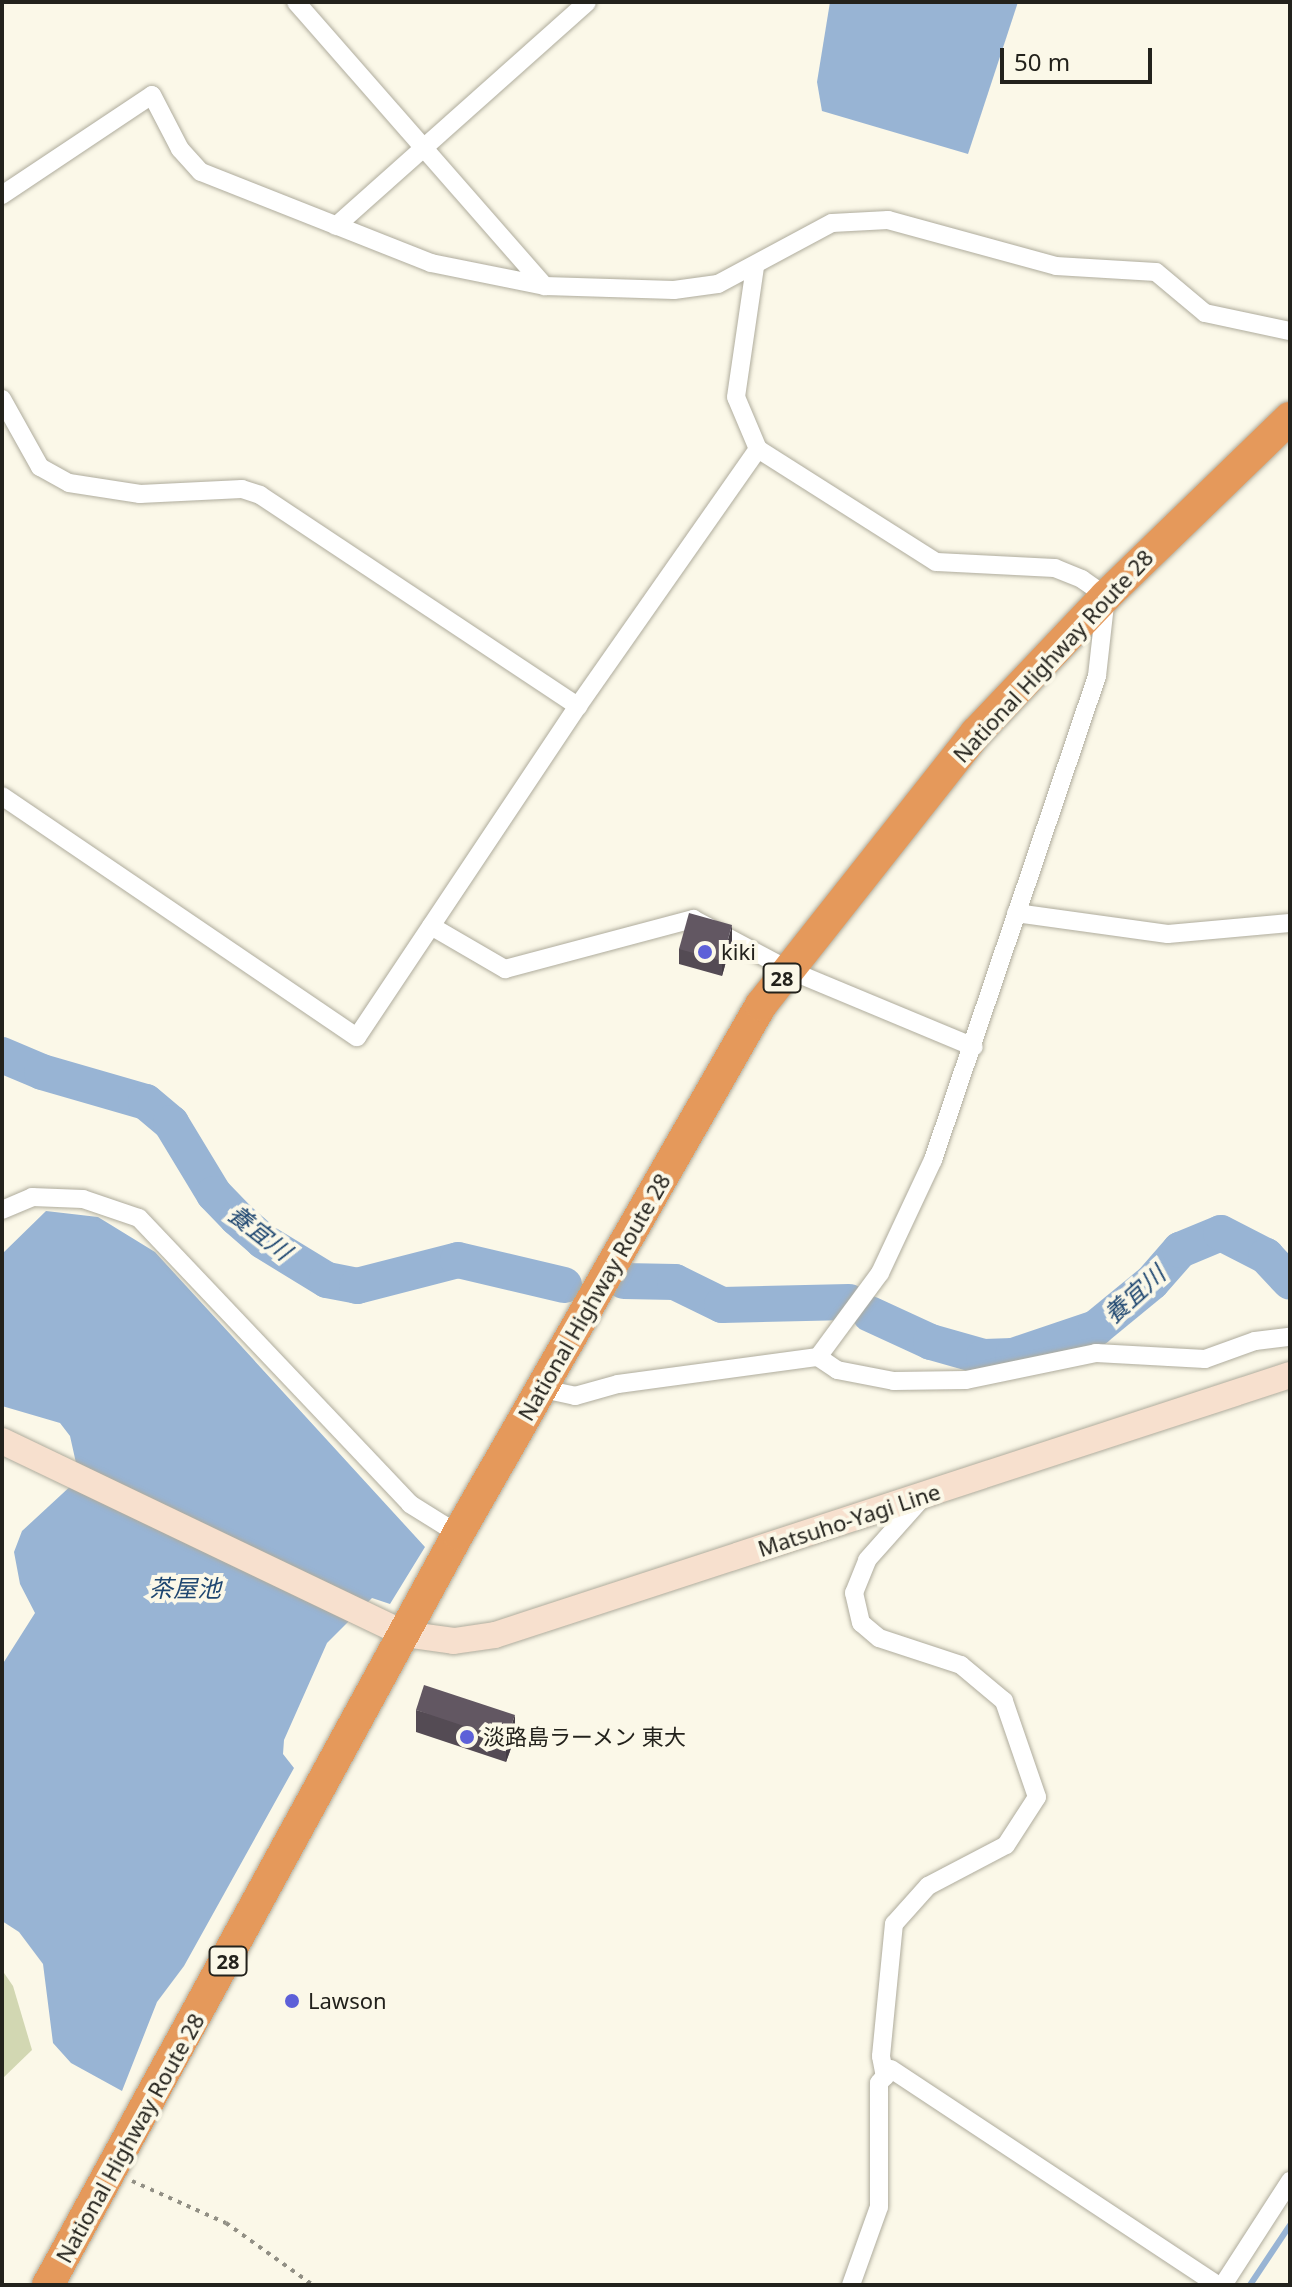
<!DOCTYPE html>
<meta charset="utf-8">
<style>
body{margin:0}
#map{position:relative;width:1292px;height:2287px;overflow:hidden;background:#fbf8e8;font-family:"Noto Sans","Noto Sans JP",sans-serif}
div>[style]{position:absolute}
.green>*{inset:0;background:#d2d7b2}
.water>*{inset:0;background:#98b4d4}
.stream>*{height:6px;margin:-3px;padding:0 3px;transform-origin:3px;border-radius:3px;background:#98b4d4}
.river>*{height:36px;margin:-18px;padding:0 18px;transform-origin:18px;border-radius:18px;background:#98b4d4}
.path>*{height:4px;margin-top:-2px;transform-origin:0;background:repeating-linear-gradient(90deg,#929085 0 4px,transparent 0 10px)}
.roads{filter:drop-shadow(0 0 2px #afac9d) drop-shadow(0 0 2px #afac9d)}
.street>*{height:18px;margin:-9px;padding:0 9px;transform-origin:9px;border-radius:9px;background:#fff}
.secondary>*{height:26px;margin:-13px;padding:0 13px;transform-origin:13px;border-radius:13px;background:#f7e0ce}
.highway>*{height:32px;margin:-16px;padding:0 16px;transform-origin:16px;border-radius:16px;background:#e5995b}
.wall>*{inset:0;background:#544b54}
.shaded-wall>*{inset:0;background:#453d45}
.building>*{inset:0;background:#625762}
.dots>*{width:22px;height:22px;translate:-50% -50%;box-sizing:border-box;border:4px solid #fbf8e8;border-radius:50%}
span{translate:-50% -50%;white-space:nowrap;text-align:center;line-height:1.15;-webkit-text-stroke:8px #fbf8e8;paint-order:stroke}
.shield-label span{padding:2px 6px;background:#fbf8e8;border:2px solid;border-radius:6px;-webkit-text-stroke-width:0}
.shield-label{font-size:20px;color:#23221c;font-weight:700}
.street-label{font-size:22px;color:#23221c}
.poi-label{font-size:22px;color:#23221c}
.left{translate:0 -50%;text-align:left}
.water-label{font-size:24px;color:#1e4670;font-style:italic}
.frame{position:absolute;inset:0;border:4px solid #23221c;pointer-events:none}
.scale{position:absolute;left:1000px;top:48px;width:152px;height:36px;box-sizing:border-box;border:4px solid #23221c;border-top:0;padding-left:10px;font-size:24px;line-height:28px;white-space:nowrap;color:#23221c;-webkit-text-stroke:6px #fbf8e8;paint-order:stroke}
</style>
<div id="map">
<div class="green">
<i style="clip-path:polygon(2px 1970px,13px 1986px,32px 2050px,2px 2079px)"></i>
</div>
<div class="water">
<i style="clip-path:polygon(830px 2px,1018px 2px,968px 154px,822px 111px,817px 82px)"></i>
<i style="clip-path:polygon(46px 1211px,98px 1217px,155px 1252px,425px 1547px,390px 1604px,372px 1598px,327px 1643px,284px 1740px,283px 1754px,294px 1768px,184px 1966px,157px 2002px,122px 2091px,71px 2063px,53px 2043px,43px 1964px,19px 1932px,2px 1921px,2px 1665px,35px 1613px,20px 1584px,14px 1552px,22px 1531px,75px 1482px,78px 1472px,70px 1436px,60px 1423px,2px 1406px,2px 1254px)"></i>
</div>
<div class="stream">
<i style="left:1250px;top:2285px;width:72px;rotate:-56.3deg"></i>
</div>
<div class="river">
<i style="left:2px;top:1055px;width:43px;rotate:23deg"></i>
<i style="left:42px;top:1072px;width:108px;rotate:16.1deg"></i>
<i style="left:146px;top:1102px;width:33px;rotate:40deg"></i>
<i style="left:171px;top:1123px;width:83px;rotate:58.8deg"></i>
<i style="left:214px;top:1194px;width:33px;rotate:46deg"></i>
<i style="left:237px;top:1218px;width:35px;rotate:41deg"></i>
<i style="left:263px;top:1241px;width:75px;rotate:31.4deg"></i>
<i style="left:327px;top:1280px;width:31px;rotate:11deg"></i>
<i style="left:357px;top:1286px;width:104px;rotate:-14.4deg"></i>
<i style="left:458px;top:1260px;width:109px;rotate:13.3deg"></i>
<i style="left:624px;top:1281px;width:51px;rotate:1.1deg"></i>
<i style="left:675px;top:1282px;width:52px;rotate:26.1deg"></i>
<i style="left:722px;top:1305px;width:127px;rotate:-1.4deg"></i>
<i style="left:870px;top:1314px;width:67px;rotate:24.7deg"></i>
<i style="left:931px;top:1342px;width:55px;rotate:15.8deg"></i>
<i style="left:984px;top:1357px;width:29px;rotate:-2deg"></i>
<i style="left:1013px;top:1356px;width:88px;rotate:-18.6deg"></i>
<i style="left:1096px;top:1328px;width:72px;rotate:-39.4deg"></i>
<i style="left:1152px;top:1282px;width:43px;rotate:-48.8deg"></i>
<i style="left:1180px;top:1250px;width:44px;rotate:-22.5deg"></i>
<i style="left:1221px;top:1233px;width:51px;rotate:27.1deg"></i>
<i style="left:1266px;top:1256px;width:35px;rotate:47deg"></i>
</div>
<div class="path">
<i style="left:132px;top:2181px;width:103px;rotate:24.1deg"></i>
<i style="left:226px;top:2223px;width:107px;rotate:35.5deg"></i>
</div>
<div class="roads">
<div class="street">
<i style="left:296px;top:2px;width:378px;rotate:48.8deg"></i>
<i style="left:2px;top:195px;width:180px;rotate:-33.7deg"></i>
<i style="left:152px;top:95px;width:61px;rotate:62.6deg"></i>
<i style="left:180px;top:149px;width:31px;rotate:48deg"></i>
<i style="left:201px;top:172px;width:247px;rotate:21.6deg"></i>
<i style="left:431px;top:263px;width:116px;rotate:11.4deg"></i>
<i style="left:545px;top:286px;width:129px;rotate:1.8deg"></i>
<i style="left:674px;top:290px;width:44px;rotate:-7.8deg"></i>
<i style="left:718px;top:284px;width:129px;rotate:-28.2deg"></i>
<i style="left:832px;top:223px;width:56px;rotate:-3.1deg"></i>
<i style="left:888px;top:220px;width:174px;rotate:15.3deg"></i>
<i style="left:1056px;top:266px;width:100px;rotate:3.4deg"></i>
<i style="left:1156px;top:272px;width:64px;rotate:39.9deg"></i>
<i style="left:1205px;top:313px;width:87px;rotate:12deg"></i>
<i style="left:336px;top:226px;width:336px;rotate:-41.7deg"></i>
<i style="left:2px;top:399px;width:78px;rotate:60.8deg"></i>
<i style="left:40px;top:467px;width:33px;rotate:29deg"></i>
<i style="left:69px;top:483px;width:72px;rotate:8.8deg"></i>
<i style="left:140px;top:494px;width:102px;rotate:-2.8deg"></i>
<i style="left:242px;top:489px;width:19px;rotate:18deg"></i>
<i style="left:260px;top:495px;width:382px;rotate:33.6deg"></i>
<i style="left:2px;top:796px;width:429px;rotate:34.2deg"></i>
<i style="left:357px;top:1037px;width:398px;rotate:-56.3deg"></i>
<i style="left:578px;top:706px;width:314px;rotate:-55deg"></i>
<i style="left:1016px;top:913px;width:153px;rotate:7.9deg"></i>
<i style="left:1168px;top:934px;width:122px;rotate:-5.2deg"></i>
<i style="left:431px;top:926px;width:86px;rotate:30.2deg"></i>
<i style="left:505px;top:969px;width:195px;rotate:-14.9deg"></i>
<i style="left:693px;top:919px;width:109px;rotate:28deg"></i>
<i style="left:789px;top:970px;width:200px;rotate:22.6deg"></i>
<i style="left:2px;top:1210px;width:33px;rotate:-23deg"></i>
<i style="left:32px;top:1197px;width:51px;rotate:2.2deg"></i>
<i style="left:83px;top:1199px;width:59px;rotate:18.7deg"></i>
<i style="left:139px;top:1218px;width:394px;rotate:46.5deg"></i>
<i style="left:410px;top:1504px;width:57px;rotate:32deg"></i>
<i style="left:818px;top:1357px;width:23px;rotate:34deg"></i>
<i style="left:837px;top:1370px;width:58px;rotate:10.9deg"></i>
<i style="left:894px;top:1381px;width:72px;rotate:-0.8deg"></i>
<i style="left:966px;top:1380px;width:133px;rotate:-11.7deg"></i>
<i style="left:1096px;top:1353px;width:109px;rotate:3.2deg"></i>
<i style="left:1205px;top:1359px;width:53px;rotate:-19.8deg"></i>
<i style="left:1255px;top:1341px;width:35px;rotate:-7deg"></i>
<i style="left:543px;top:1389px;width:33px;rotate:12deg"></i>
<i style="left:575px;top:1396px;width:45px;rotate:-15.6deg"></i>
<i style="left:618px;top:1384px;width:202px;rotate:-7.7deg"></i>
<i style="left:818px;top:1357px;width:104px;rotate:-53.6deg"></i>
<i style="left:880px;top:1273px;width:125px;rotate:-64.9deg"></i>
<i style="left:933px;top:1160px;width:511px;rotate:-71.28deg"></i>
<i style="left:1097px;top:676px;width:81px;rotate:-83.6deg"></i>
<i style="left:1106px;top:596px;width:29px;rotate:-145deg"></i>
<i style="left:1082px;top:579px;width:29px;rotate:-158deg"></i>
<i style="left:1055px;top:568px;width:119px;rotate:-177.1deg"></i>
<i style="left:936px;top:562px;width:211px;rotate:-147.6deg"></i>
<i style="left:758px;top:449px;width:56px;rotate:-112.9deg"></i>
<i style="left:736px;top:397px;width:132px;rotate:-81.7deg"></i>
<i style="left:885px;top:2077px;width:21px;rotate:-101deg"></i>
<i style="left:881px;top:2056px;width:133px;rotate:-84.4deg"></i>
<i style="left:894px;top:1924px;width:51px;rotate:-48.2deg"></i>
<i style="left:928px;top:1886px;width:88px;rotate:-27.7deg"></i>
<i style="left:1006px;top:1845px;width:57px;rotate:-57.1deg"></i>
<i style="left:1037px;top:1797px;width:102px;rotate:-109deg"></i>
<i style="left:1004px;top:1701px;width:56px;rotate:-140.1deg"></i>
<i style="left:961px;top:1665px;width:86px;rotate:-161.8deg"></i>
<i style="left:879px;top:1638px;width:23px;rotate:-140deg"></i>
<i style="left:861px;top:1623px;width:31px;rotate:-103deg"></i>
<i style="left:854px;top:1593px;width:35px;rotate:-68deg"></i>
<i style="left:867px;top:1560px;width:87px;rotate:-48.3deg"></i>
<i style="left:851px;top:2285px;width:83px;rotate:-70.3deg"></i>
<i style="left:879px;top:2207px;width:124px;rotate:-90deg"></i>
<i style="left:879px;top:2083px;width:18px;rotate:-49deg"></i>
<i style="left:891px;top:2069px;width:391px;rotate:33.5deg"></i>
<i style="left:1223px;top:2285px;width:124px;rotate:-57.2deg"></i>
</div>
<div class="secondary">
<i style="left:2px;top:1441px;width:446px;rotate:25.6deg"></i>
<i style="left:404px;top:1634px;width:50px;rotate:8deg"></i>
<i style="left:454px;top:1641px;width:41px;rotate:-8.3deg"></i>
<i style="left:495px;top:1635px;width:836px;rotate:-18.11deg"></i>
</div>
<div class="highway">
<i style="left:48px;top:2285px;width:856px;rotate:-61.37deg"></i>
<i style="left:458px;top:1534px;width:610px;rotate:-60.2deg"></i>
<i style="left:761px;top:1005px;width:347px;rotate:-51.7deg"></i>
<i style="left:976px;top:733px;width:189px;rotate:-46.5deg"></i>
<i style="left:1106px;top:596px;width:256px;rotate:-44.1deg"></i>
</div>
</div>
<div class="wall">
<i style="clip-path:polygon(732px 940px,722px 976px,679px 964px,679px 949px)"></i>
<i style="clip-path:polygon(416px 1710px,515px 1737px,506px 1762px,416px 1732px)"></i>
</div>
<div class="shaded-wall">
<i style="clip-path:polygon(732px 925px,732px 940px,722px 976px,722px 961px)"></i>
<i style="clip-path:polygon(515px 1715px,515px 1737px,506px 1762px,506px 1740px)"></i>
</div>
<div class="building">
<i style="clip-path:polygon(689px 913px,732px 925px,722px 961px,679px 949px)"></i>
<i style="clip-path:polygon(424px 1685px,515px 1715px,506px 1740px,416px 1710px)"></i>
</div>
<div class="dots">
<i style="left:705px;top:952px;background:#5d60d8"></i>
<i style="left:467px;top:1737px;background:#5d60d8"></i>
<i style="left:292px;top:2001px;background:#5d60d8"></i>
</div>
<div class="shield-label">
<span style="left:782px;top:978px">28</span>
<span style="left:228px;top:1961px">28</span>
</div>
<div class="street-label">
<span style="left:1053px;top:656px;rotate:-47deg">National Highway Route 28</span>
<span style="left:594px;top:1297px;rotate:-60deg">National Highway Route 28</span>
<span style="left:849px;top:1520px;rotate:-18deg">Matsuho-Yagi Line</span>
<span style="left:130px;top:2138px;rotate:-61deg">National Highway Route 28</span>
</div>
<div class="poi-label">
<span class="left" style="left:721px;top:952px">kiki</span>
<span class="left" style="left:483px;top:1737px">淡路島ラーメン 東大</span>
<span class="left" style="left:308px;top:2001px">Lawson</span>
</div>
<div class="water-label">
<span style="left:260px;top:1232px;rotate:38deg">養宜川</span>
<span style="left:1134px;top:1294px;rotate:-42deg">養宜川</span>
<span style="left:185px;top:1588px">茶屋池</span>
</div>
<div class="frame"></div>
<div class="scale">50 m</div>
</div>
